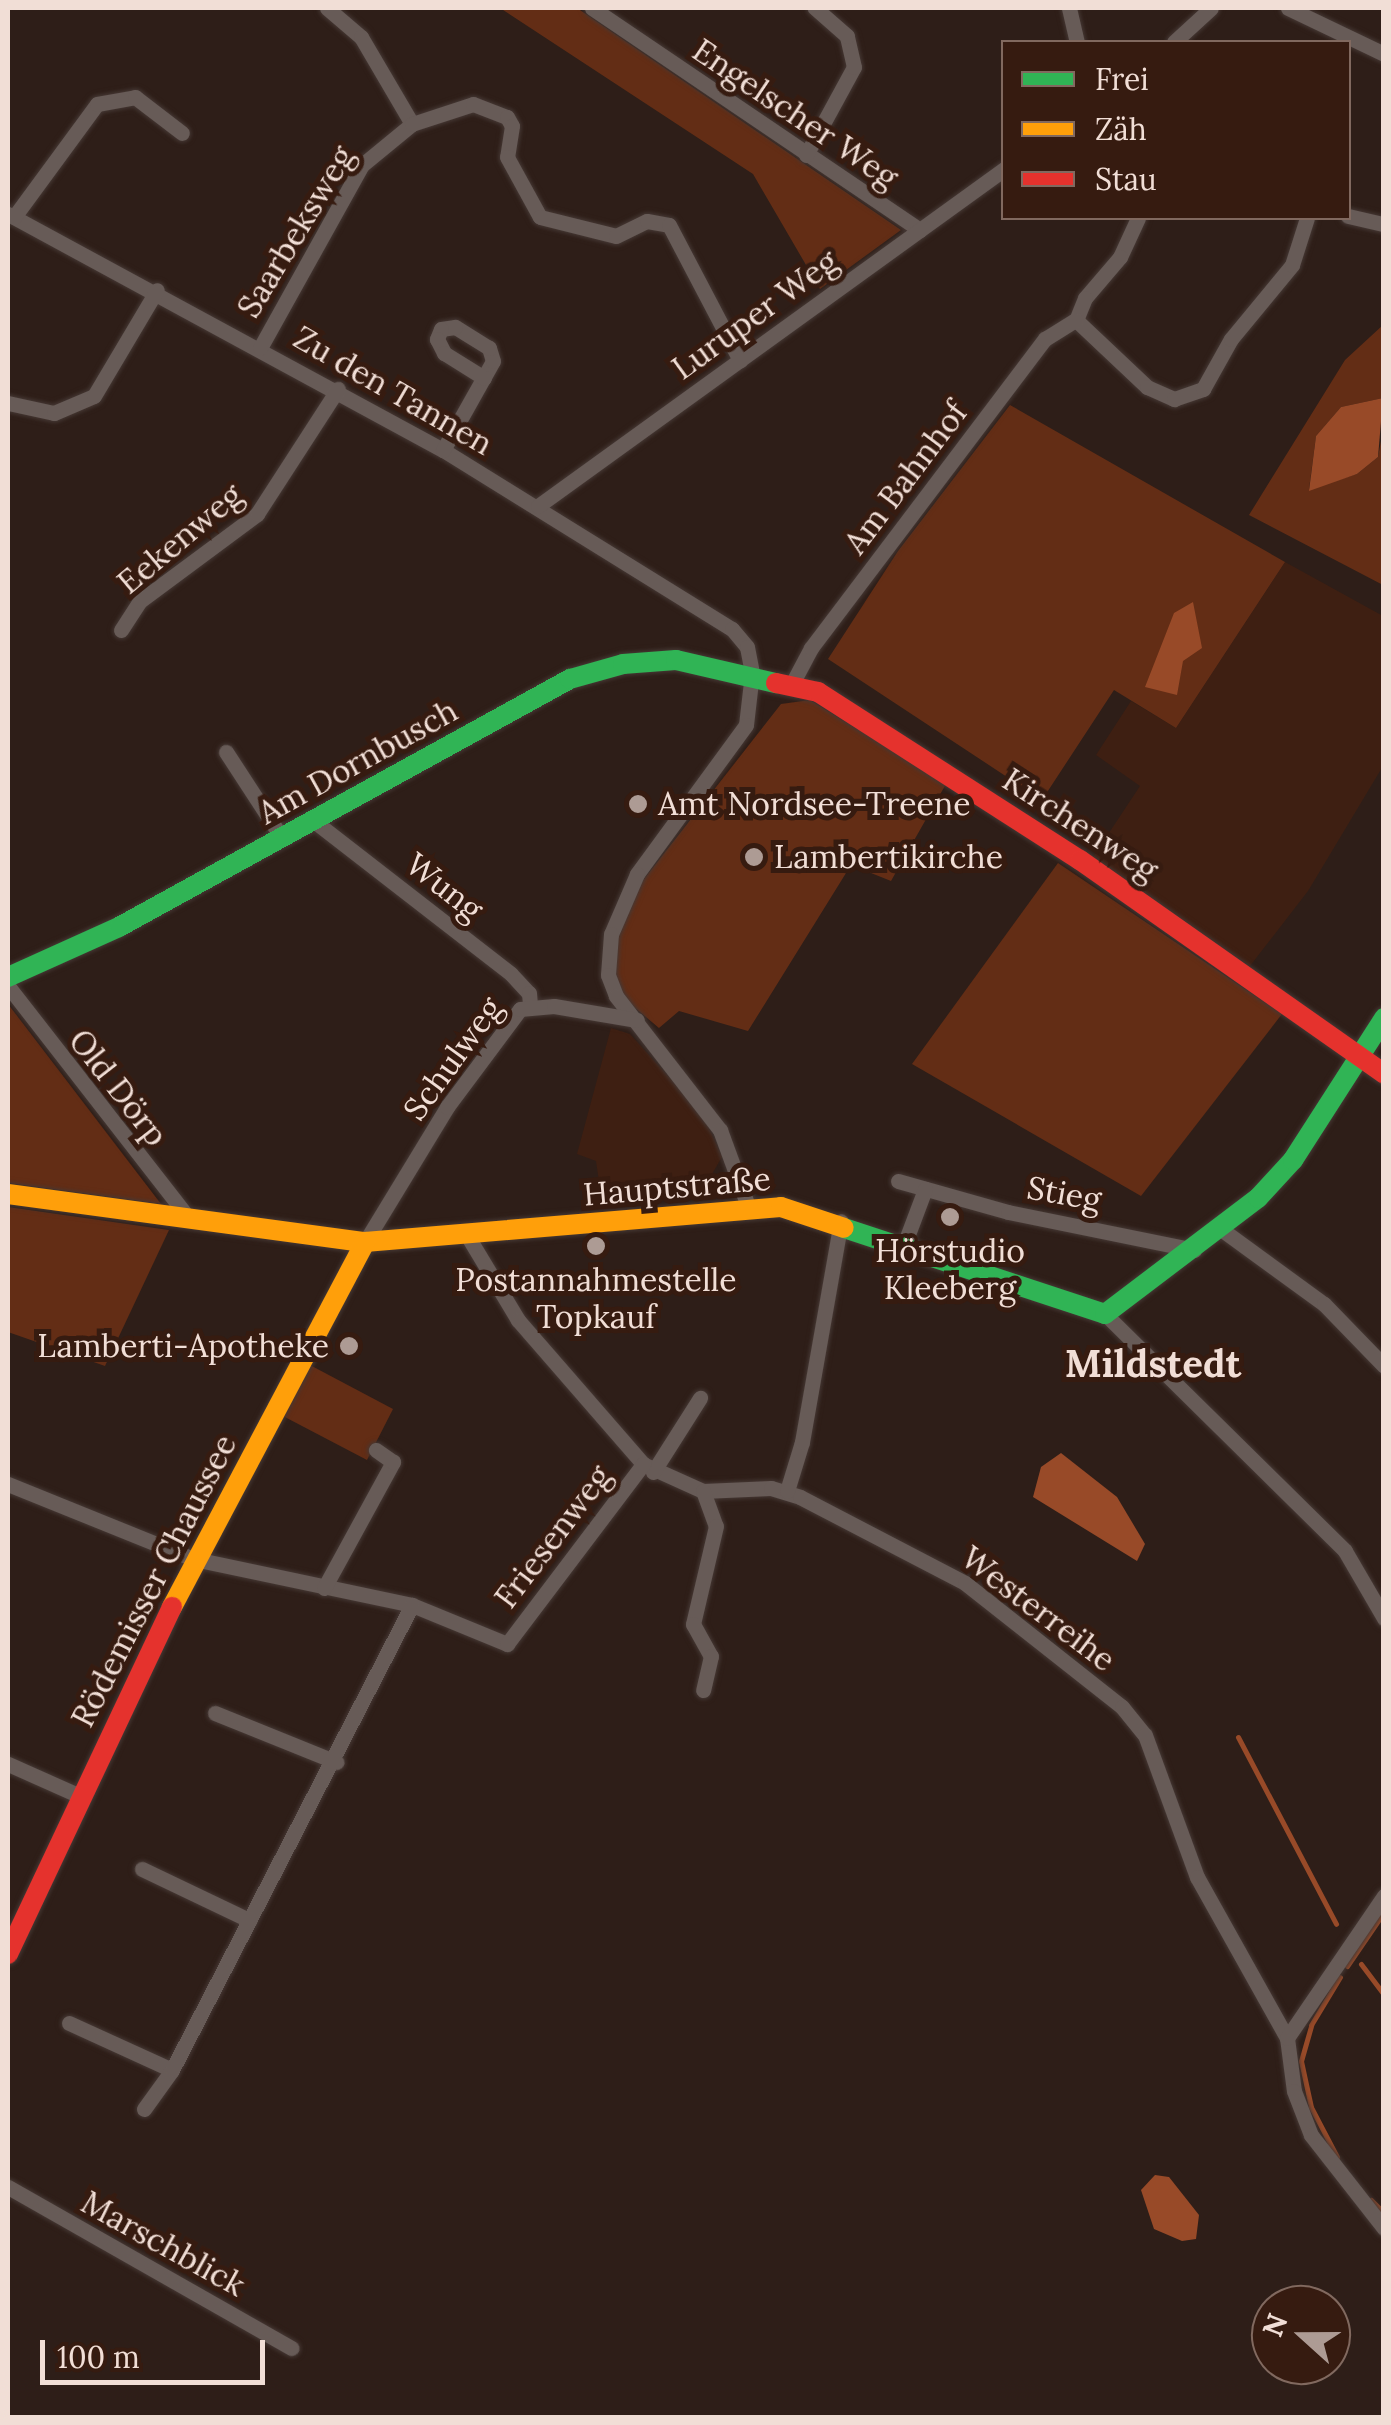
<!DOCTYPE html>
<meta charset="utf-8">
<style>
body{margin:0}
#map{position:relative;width:1391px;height:2425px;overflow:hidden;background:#2e1e18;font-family:Lora,serif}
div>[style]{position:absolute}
.built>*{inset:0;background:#3e1f12}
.green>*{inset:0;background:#632d15}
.water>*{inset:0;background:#984a28}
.stream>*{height:5px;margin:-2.5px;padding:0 2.5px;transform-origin:2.5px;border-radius:2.5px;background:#984a28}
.roads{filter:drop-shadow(0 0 2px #453834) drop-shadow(0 0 2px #453834)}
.street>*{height:15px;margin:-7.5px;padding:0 7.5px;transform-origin:7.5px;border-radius:7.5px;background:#675b57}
.fast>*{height:20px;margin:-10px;padding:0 10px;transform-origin:10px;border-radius:10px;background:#30b455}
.slow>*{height:20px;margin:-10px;padding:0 10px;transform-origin:10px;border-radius:10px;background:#ff9f0a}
.jam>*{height:20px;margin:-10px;padding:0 10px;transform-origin:10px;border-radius:10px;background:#e5322d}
.dots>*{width:28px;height:28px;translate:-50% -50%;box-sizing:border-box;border:5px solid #361b10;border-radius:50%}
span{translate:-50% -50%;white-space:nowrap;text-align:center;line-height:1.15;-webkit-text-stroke:10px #361b10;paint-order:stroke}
.street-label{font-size:32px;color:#f1ded6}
.poi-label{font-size:32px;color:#f1ded6}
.left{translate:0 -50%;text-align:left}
.right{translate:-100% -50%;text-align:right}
.quarter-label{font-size:38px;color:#f1ded6;font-weight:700}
.frame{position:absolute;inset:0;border:10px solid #f1ded6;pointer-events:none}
.legend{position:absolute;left:1001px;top:40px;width:350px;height:180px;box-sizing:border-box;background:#361b10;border:2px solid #81695f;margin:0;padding:12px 18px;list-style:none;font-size:30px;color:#f1ded6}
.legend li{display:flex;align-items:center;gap:20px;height:50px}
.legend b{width:50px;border:2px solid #81695f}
.north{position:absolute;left:1251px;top:2285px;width:100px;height:100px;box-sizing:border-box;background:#361b10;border:2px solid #81695f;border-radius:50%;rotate:291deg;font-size:28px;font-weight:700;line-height:40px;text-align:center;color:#f1ded6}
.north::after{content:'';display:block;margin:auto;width:35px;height:45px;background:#ad9b94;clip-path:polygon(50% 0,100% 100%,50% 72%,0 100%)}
.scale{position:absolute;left:40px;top:2340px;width:225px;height:45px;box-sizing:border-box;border:5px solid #f1ded6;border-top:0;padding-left:12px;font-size:30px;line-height:35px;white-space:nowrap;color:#f1ded6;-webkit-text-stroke:8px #361b10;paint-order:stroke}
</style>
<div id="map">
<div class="built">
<i style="clip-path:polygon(1285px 562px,1383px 616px,1383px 766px,1308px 891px,1250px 966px,1093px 857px,1140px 786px,1096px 755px,1131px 701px,1176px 728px)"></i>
<i style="clip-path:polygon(611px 1028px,630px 1034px,703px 1115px,722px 1157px,699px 1196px,680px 1186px,674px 1195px,603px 1209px,596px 1161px,577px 1154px)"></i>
</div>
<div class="green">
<i style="clip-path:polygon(500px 8px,577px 8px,901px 230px,820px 289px,753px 174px)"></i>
<i style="clip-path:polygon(1383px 325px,1383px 398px,1341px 407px,1316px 436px,1309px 489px,1357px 474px,1378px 457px,1383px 430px,1383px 585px,1249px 515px,1345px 360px)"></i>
<i style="clip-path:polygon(1010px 405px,1285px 562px,1176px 728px,1114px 690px,1042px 800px,828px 659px,898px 551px)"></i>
<i style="clip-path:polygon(810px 700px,946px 784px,891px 881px,851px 865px,748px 1031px,679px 1011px,659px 1028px,621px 996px,612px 965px,614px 932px,630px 897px,781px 704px)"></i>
<i style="clip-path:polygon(1058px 863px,1282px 1014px,1141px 1196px,912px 1064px)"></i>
<i style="clip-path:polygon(8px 1004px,161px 1204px,8px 1183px)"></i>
<i style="clip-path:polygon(8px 1207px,169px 1230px,105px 1366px,8px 1332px)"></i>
<i style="clip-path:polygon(308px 1364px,393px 1409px,367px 1460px,281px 1415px)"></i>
</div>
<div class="water">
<i style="clip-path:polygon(1383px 398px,1378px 457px,1357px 474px,1309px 491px,1316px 436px,1341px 407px)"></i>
<i style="clip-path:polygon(1193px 602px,1202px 648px,1183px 661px,1177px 695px,1145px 687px,1174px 613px)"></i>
<i style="clip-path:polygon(1061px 1453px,1117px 1497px,1145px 1544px,1137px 1561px,1033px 1497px,1041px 1467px)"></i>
<i style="clip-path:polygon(1155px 2175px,1169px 2177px,1199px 2215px,1196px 2239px,1182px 2241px,1154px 2229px,1141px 2190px)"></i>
</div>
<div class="stream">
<i style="left:1238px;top:1737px;width:211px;rotate:62.3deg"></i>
<i style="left:1361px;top:1964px;width:39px;rotate:53deg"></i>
<i style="left:1347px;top:1966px;width:65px;rotate:-55.6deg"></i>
<i style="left:1337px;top:2157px;width:56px;rotate:-117.5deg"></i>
<i style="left:1311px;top:2107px;width:47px;rotate:-102.3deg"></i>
<i style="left:1301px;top:2061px;width:37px;rotate:-74deg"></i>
<i style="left:1311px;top:2025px;width:56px;rotate:-58.9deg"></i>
<i style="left:1371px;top:2200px;width:17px;rotate:45deg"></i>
</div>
<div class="roads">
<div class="street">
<i style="left:327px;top:8px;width:45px;rotate:40.5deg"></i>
<i style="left:361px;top:37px;width:101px;rotate:59.6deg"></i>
<i style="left:592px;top:8px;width:396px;rotate:34.1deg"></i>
<i style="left:1069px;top:8px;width:35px;rotate:77deg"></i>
<i style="left:1288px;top:8px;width:106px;rotate:25.6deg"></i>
<i style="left:1174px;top:42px;width:50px;rotate:-42.6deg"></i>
<i style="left:806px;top:155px;width:100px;rotate:-61.4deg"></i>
<i style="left:854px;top:67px;width:32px;rotate:-103deg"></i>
<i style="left:847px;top:36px;width:43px;rotate:-138.8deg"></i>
<i style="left:8px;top:214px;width:495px;rotate:28.5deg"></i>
<i style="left:443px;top:450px;width:340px;rotate:31.8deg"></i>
<i style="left:732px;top:629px;width:23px;rotate:50deg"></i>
<i style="left:747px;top:647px;width:26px;rotate:79deg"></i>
<i style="left:752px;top:673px;width:52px;rotate:96.6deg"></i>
<i style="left:746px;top:725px;width:185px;rotate:126.2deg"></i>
<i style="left:637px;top:874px;width:65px;rotate:113.4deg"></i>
<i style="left:611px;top:934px;width:41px;rotate:94.2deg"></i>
<i style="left:608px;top:975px;width:22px;rotate:69deg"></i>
<i style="left:616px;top:996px;width:170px;rotate:52.2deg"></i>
<i style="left:720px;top:1130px;width:81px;rotate:69.8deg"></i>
<i style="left:1348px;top:216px;width:37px;rotate:13deg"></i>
<i style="left:14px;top:217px;width:140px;rotate:-53.7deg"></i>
<i style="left:97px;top:104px;width:39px;rotate:-10deg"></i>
<i style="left:135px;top:97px;width:59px;rotate:37.5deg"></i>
<i style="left:1138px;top:218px;width:43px;rotate:114.8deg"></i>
<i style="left:1120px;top:257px;width:54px;rotate:130.5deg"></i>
<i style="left:1085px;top:298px;width:24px;rotate:112deg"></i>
<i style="left:1076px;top:320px;width:98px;rotate:43.3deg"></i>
<i style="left:1147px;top:387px;width:30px;rotate:24deg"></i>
<i style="left:1174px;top:399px;width:31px;rotate:-19deg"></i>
<i style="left:1203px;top:389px;width:57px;rotate:-60.8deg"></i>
<i style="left:1231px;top:339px;width:96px;rotate:-50.5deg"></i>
<i style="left:1292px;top:265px;width:49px;rotate:-72.3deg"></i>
<i style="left:260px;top:348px;width:210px;rotate:-60.9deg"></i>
<i style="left:362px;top:165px;width:65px;rotate:-39.4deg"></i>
<i style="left:412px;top:124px;width:64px;rotate:-18.2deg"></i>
<i style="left:473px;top:104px;width:36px;rotate:21deg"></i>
<i style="left:507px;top:117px;width:10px;rotate:61deg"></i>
<i style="left:512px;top:126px;width:31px;rotate:99deg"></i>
<i style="left:507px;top:157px;width:68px;rotate:61.2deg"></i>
<i style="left:540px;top:217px;width:78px;rotate:14deg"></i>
<i style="left:616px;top:236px;width:34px;rotate:-26deg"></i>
<i style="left:647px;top:221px;width:22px;rotate:10deg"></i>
<i style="left:669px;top:225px;width:153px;rotate:62.3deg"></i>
<i style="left:8px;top:403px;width:47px;rotate:12.3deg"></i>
<i style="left:54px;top:413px;width:43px;rotate:-23deg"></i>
<i style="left:94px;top:396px;width:123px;rotate:-59.3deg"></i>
<i style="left:443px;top:450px;width:102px;rotate:-60.7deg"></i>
<i style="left:493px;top:361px;width:14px;rotate:-107deg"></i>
<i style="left:489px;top:348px;width:40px;rotate:-148deg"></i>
<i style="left:455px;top:327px;width:14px;rotate:172deg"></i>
<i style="left:441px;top:329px;width:11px;rotate:112deg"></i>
<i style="left:437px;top:339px;width:16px;rotate:63deg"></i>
<i style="left:444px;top:353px;width:47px;rotate:32deg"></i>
<i style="left:538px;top:506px;width:575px;rotate:-35.87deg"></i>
<i style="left:121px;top:630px;width:35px;rotate:-57deg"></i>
<i style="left:140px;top:601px;width:146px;rotate:-36.6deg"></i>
<i style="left:257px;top:514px;width:149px;rotate:-57.1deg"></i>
<i style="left:793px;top:682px;width:38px;rotate:-62deg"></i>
<i style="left:811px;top:648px;width:388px;rotate:-52.9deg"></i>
<i style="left:1045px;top:339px;width:36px;rotate:-32deg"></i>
<i style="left:226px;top:752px;width:103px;rotate:56.9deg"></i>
<i style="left:314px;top:821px;width:249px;rotate:37.8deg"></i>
<i style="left:511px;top:974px;width:26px;rotate:47deg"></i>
<i style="left:529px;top:993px;width:11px;rotate:85deg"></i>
<i style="left:8px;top:986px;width:296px;rotate:52.1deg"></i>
<i style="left:898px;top:1181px;width:114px;rotate:15.7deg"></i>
<i style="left:1008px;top:1212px;width:190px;rotate:11.5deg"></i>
<i style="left:1221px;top:1229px;width:127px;rotate:36.1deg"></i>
<i style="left:1324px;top:1304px;width:86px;rotate:45.9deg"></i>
<i style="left:467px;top:1235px;width:99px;rotate:59deg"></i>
<i style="left:518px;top:1320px;width:191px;rotate:49deg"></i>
<i style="left:643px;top:1464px;width:66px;rotate:24.2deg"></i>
<i style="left:703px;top:1491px;width:68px;rotate:-2.5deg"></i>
<i style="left:771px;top:1488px;width:30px;rotate:17deg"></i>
<i style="left:800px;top:1497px;width:186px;rotate:27.5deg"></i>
<i style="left:965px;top:1583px;width:200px;rotate:38.3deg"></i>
<i style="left:1122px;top:1707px;width:36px;rotate:51deg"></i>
<i style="left:1145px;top:1735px;width:151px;rotate:69.9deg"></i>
<i style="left:1197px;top:1877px;width:184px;rotate:60.8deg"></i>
<i style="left:1287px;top:2038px;width:53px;rotate:82.5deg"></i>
<i style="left:1294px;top:2091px;width:47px;rotate:68.9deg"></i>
<i style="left:1311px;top:2135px;width:118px;rotate:51.9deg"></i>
<i style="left:365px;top:1242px;width:158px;rotate:-58.7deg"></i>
<i style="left:447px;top:1107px;width:122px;rotate:-53.3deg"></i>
<i style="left:520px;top:1009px;width:34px;rotate:-5deg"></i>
<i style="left:554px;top:1006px;width:84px;rotate:9.6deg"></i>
<i style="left:904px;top:1245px;width:60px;rotate:-69.4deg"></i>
<i style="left:1105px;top:1314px;width:337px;rotate:44.6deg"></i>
<i style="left:1345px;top:1551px;width:78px;rotate:59.8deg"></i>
<i style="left:653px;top:1472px;width:88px;rotate:-57.6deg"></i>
<i style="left:8px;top:1484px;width:201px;rotate:22deg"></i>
<i style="left:194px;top:1559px;width:223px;rotate:11.9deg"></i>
<i style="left:412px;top:1605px;width:103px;rotate:22.3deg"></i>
<i style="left:507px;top:1644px;width:226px;rotate:-52.9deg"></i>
<i style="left:703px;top:1491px;width:37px;rotate:70deg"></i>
<i style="left:716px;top:1526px;width:101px;rotate:103.2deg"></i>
<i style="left:693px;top:1624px;width:37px;rotate:61deg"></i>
<i style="left:711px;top:1656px;width:35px;rotate:103deg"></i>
<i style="left:787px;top:1491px;width:51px;rotate:-73deg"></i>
<i style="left:802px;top:1442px;width:224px;rotate:-80deg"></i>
<i style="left:324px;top:1588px;width:144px;rotate:-61.3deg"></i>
<i style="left:393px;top:1462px;width:21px;rotate:-145deg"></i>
<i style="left:215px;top:1713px;width:131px;rotate:22deg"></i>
<i style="left:8px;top:1764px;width:79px;rotate:24deg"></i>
<i style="left:142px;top:1869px;width:119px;rotate:25.5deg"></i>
<i style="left:69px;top:2023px;width:113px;rotate:24.5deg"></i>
<i style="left:1287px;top:2038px;width:172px;rotate:-55.7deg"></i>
<i style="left:144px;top:2109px;width:48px;rotate:-54.3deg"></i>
<i style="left:172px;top:2070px;width:523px;rotate:-62.7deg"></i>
<i style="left:8px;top:2187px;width:326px;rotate:29.6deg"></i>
</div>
<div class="fast">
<i style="left:8px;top:977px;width:122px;rotate:-24.2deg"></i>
<i style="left:119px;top:927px;width:515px;rotate:-28.81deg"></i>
<i style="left:570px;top:679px;width:55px;rotate:-15.8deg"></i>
<i style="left:623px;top:664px;width:53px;rotate:-4.3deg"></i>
<i style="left:676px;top:660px;width:103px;rotate:13deg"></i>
<i style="left:844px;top:1228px;width:275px;rotate:18.2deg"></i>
<i style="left:1105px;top:1314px;width:192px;rotate:-37.2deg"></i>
<i style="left:1258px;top:1198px;width:52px;rotate:-47.4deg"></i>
<i style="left:1293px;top:1160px;width:169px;rotate:-57.3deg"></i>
</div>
<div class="slow">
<i style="left:8px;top:1194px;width:360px;rotate:7.7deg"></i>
<i style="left:365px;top:1242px;width:417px;rotate:-4.8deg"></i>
<i style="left:781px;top:1207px;width:66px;rotate:18.4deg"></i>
<i style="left:172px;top:1607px;width:413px;rotate:-62.1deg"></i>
</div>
<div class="jam">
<i style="left:776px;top:683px;width:43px;rotate:12.1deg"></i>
<i style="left:818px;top:692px;width:311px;rotate:32.7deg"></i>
<i style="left:1080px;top:860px;width:372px;rotate:35.1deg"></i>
<i style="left:8px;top:1954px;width:384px;rotate:-64.7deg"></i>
</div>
</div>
<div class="dots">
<i style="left:638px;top:804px;background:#ad9b94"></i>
<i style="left:754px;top:857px;background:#ad9b94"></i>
<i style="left:950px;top:1217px;background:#ad9b94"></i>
<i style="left:596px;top:1246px;background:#ad9b94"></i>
<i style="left:349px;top:1346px;background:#ad9b94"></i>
</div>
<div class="street-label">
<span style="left:795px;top:114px;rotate:34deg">Engelscher Weg</span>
<span style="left:296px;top:232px;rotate:-59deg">Saarbeksweg</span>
<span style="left:755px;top:315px;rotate:-36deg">Luruper Weg</span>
<span style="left:393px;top:391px;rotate:30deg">Zu den Tannen</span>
<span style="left:906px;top:478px;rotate:-53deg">Am Bahnhof</span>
<span style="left:180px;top:539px;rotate:-40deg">Eekenweg</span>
<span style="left:358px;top:762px;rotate:-29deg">Am Dornbusch</span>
<span style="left:1080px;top:825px;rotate:33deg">Kirchenweg</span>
<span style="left:444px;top:887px;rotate:38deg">Wung</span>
<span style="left:453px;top:1059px;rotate:-54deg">Schulweg</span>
<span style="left:118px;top:1088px;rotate:52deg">Old Dörp</span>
<span style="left:677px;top:1187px;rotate:-5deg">Hauptstraße</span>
<span style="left:1064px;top:1194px;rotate:10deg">Stieg</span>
<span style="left:553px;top:1537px;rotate:-53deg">Friesenweg</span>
<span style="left:154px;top:1581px;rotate:-63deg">Rödemisser Chaussee</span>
<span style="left:1038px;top:1609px;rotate:37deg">Westerreihe</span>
<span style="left:163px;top:2244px;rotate:29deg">Marschblick</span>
</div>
<div class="poi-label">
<span class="left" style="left:658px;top:804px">Amt Nordsee-Treene</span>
<span class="left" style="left:774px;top:857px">Lambertikirche</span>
<span style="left:950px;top:1270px">Hörstudio<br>Kleeberg</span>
<span style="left:596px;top:1299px">Postannahmestelle<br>Topkauf</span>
<span class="right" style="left:329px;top:1346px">Lamberti-Apotheke</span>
</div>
<div class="quarter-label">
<span style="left:1153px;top:1364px">Mildstedt</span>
</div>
<div class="frame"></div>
<ul class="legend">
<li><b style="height:12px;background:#30b455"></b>Frei</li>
<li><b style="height:12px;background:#ff9f0a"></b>Zäh</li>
<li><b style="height:12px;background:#e5322d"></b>Stau</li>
</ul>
<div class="north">N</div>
<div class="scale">100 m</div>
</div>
